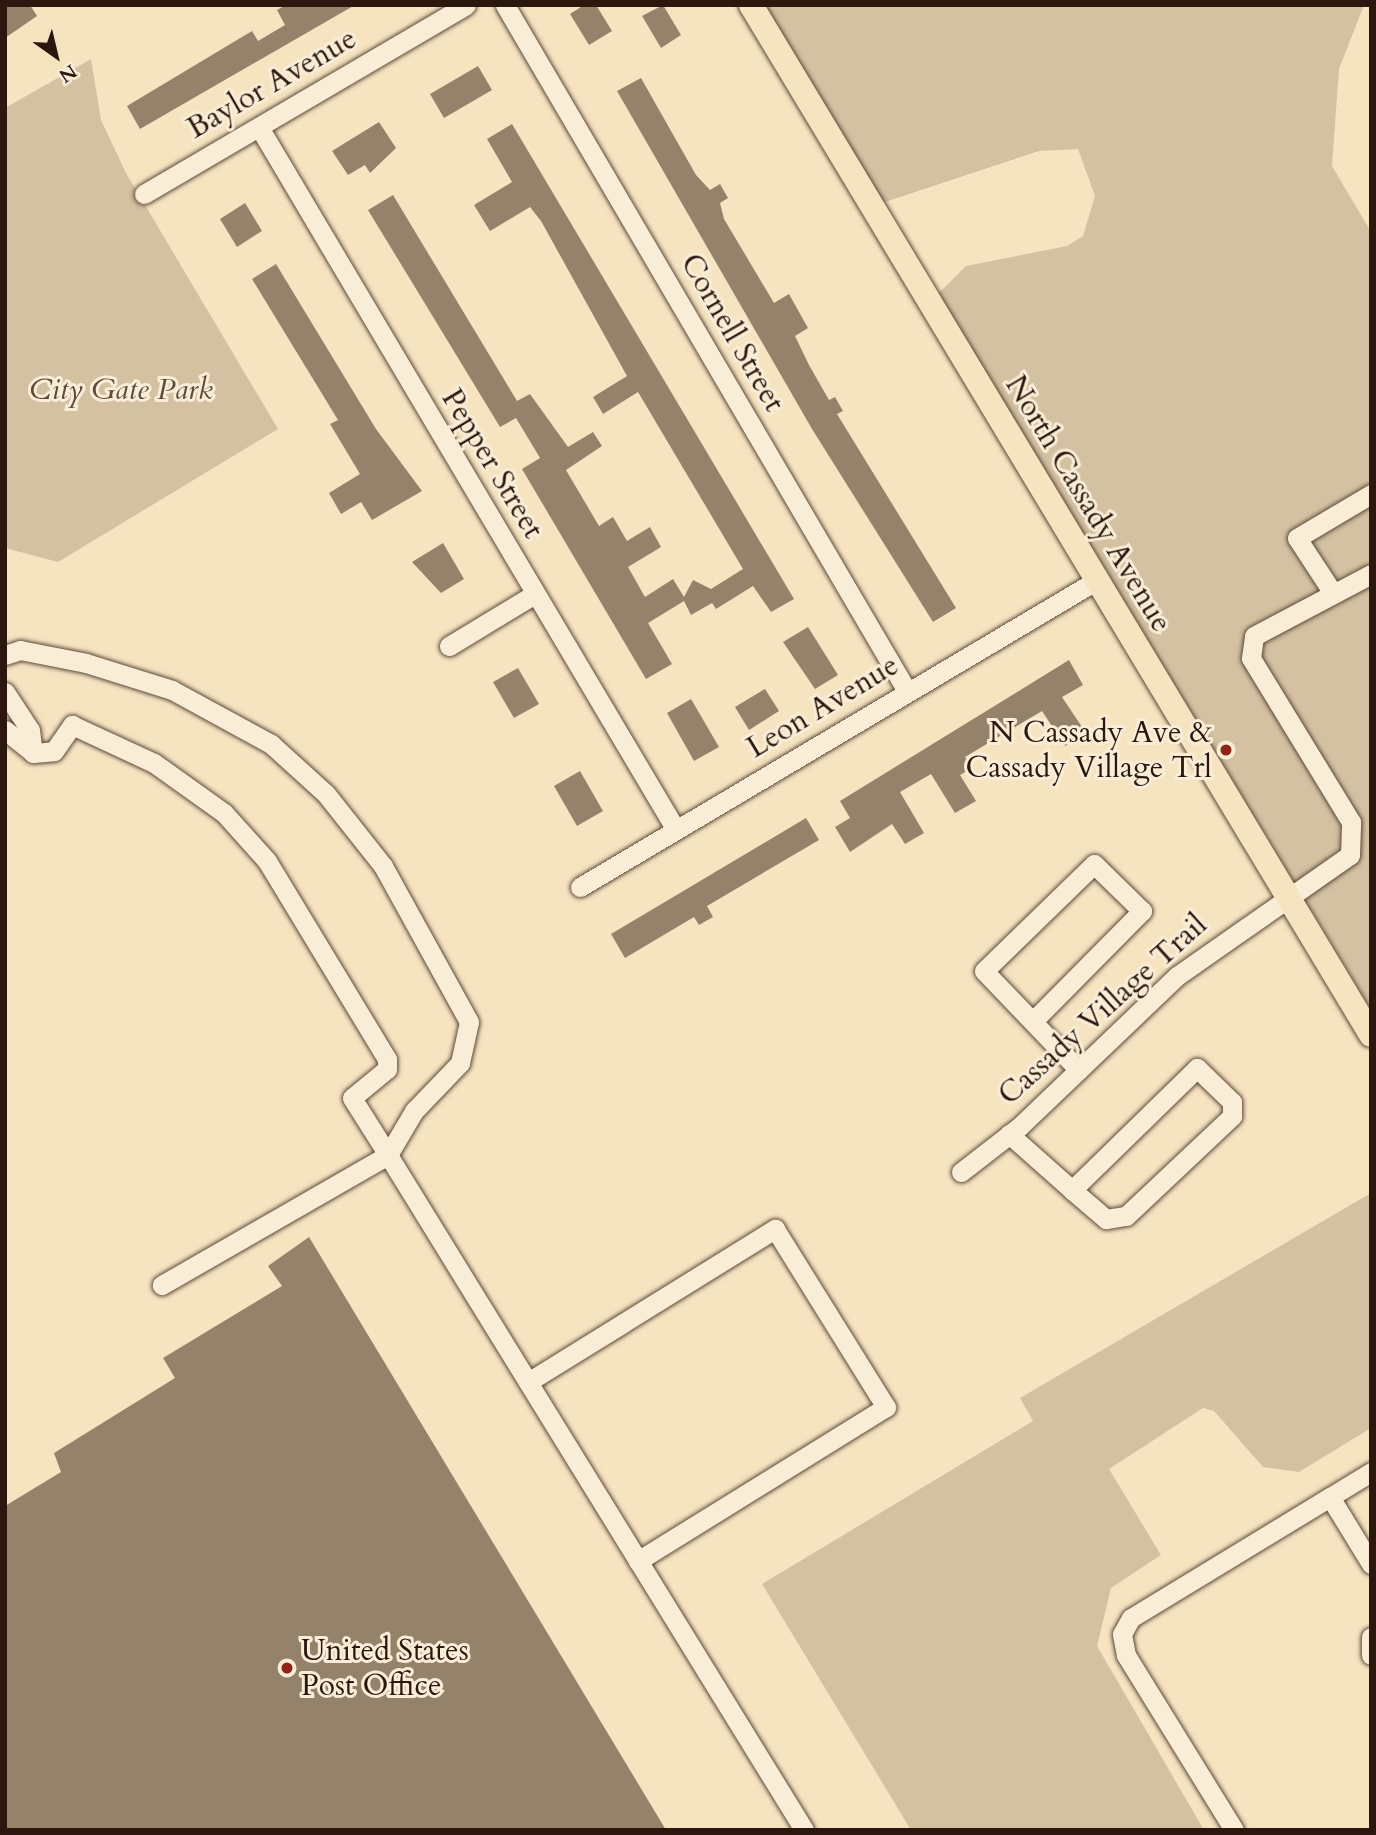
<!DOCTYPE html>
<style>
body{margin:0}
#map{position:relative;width:1376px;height:1835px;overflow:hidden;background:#f6e4c1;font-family:Cardo,serif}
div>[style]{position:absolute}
.green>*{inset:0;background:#d3c1a2}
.building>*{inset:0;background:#95826b}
.roads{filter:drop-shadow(0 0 2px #5e4a3a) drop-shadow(0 0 2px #5e4a3a)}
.minor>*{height:19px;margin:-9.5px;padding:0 9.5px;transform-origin:9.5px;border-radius:9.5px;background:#f9edd7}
.major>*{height:24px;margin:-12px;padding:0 12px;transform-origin:12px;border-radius:12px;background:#f6e4c1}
.dots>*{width:19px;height:19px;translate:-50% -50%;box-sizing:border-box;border:4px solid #f9edd7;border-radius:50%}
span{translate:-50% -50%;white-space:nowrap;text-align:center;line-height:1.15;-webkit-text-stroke:6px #f9edd7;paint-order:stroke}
.street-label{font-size:30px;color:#2b170d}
.park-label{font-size:30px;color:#5d4a3a;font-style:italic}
.poi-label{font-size:30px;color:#2b170d}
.right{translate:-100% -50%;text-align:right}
.left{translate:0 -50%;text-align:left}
.frame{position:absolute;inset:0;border:7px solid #2b170d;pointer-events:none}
.north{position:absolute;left:21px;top:21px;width:70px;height:70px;-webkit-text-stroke:5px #f9edd7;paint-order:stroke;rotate:146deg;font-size:19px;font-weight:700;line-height:28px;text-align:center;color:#2b170d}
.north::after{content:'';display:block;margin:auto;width:24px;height:32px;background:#2b170d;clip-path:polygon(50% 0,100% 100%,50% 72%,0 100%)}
</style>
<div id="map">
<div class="green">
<i style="clip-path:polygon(762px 5px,1364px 5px,1339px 69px,1332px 166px,1371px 232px,1371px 1009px,938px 294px,966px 266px,1067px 246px,1083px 236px,1095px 196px,1078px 149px,1039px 151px,882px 203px)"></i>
<i style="clip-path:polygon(91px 59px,101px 120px,126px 173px,278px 429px,58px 562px,5px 548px,5px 108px)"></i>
<i style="clip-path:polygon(1371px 1193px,1371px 1428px,1299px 1472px,1263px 1467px,1214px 1411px,1203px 1408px,1109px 1469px,1161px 1555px,1111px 1588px,1097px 1646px,1204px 1830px,911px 1830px,762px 1584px,1033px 1421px,1020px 1398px)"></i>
</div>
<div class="building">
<i style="clip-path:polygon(5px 5px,30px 5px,37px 16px,5px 38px)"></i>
<i style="clip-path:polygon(286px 5px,355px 5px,140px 129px,127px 106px,252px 31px,258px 41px,285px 25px,277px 10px)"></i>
<i style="clip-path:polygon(584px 5px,596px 5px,612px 31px,589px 45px,570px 14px)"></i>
<i style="clip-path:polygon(663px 5px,681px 35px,661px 48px,642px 16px)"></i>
<i style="clip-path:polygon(478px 66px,492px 90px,444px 118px,430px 94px)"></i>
<i style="clip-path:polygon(641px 78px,696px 175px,710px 190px,720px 184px,728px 198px,720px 203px,724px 219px,774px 303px,789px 294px,808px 328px,795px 336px,809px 365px,829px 400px,835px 397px,843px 411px,837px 414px,956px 608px,933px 622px,812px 429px,617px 91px)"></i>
<i style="clip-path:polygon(379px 122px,396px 148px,370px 173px,365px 165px,348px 175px,332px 151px)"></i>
<i style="clip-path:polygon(512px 124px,794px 599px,771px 612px,753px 586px,716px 609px,712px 603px,691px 615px,684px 601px,648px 623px,672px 664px,646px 679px,522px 469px,540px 458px,516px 418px,500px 427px,368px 210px,393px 195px,517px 401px,530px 394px,568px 447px,593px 432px,602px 446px,566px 470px,599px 526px,613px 517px,627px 541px,650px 527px,661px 547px,628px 567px,645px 597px,673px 579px,684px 597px,693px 580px,711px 589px,743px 569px,638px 392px,603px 414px,593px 397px,627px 376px,541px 221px,530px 207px,490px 231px,474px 205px,512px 182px,487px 139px)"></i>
<i style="clip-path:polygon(245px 203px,262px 231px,237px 247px,220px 219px)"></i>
<i style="clip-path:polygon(276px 264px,376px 429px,422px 491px,372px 520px,361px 502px,341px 514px,329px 493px,360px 474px,330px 424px,338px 420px,252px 279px)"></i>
<i style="clip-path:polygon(443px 543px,464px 579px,441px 593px,412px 562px)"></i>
<i style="clip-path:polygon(808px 627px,838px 675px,815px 689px,783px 642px)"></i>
<i style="clip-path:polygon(1069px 660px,1083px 685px,1062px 697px,1086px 733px,1065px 746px,1042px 711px,965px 757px,972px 768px,960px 775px,976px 801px,955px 813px,931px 774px,900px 792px,924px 833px,905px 844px,892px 824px,850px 852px,835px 827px,850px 818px,840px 801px)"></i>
<i style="clip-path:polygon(518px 668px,539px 704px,514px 718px,493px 682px)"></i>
<i style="clip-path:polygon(765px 689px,779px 711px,749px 730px,735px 707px)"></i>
<i style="clip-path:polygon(691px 699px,719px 747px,694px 761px,667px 713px)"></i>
<i style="clip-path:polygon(580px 771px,603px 811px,577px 826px,554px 786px)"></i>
<i style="clip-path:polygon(806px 818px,819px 840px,707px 906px,713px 917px,699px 925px,694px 917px,625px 958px,611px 934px)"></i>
<i style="clip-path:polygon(309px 1237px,666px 1830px,5px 1830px,5px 1506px,61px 1472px,54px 1453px,175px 1378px,163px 1358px,282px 1286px,268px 1266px)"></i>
</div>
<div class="roads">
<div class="minor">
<i style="left:505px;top:5px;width:795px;rotate:59.63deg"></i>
<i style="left:259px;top:127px;width:817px;rotate:59.32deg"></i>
<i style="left:144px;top:194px;width:373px;rotate:-30.4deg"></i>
<i style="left:1331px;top:590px;width:62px;rotate:-123.2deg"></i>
<i style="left:1297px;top:538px;width:86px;rotate:-30.7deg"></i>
<i style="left:449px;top:646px;width:100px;rotate:-31.2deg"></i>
<i style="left:5px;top:655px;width:16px;rotate:-18deg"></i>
<i style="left:20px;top:650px;width:67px;rotate:11.1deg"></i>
<i style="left:86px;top:663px;width:90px;rotate:17.4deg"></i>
<i style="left:172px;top:690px;width:113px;rotate:28.6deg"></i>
<i style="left:271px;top:744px;width:74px;rotate:42.3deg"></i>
<i style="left:326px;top:794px;width:92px;rotate:51.6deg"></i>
<i style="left:383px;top:866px;width:178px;rotate:61.1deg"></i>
<i style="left:469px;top:1022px;width:42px;rotate:102.4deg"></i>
<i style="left:460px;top:1063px;width:66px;rotate:133.8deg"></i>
<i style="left:414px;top:1111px;width:51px;rotate:120.6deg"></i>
<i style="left:388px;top:1155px;width:793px;rotate:58.35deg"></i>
<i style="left:5px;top:692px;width:45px;rotate:56.7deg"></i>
<i style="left:30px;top:730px;width:23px;rotate:83deg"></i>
<i style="left:5px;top:730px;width:36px;rotate:39deg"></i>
<i style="left:33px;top:753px;width:21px;rotate:-5deg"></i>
<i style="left:54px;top:751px;width:32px;rotate:-55deg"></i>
<i style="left:72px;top:725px;width:90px;rotate:24.9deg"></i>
<i style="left:154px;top:763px;width:86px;rotate:35.5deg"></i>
<i style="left:224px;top:813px;width:64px;rotate:48.1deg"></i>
<i style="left:267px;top:861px;width:232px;rotate:58.8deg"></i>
<i style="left:387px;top:1059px;width:10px;rotate:90deg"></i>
<i style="left:387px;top:1069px;width:45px;rotate:140.4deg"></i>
<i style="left:352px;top:1098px;width:67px;rotate:57.7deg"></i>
<i style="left:388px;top:1155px;width:261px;rotate:150.1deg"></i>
<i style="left:580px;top:887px;width:601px;rotate:-30.7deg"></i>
<i style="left:1033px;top:1021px;width:155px;rotate:-45.3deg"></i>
<i style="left:1142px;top:911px;width:67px;rotate:-135.6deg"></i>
<i style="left:1094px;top:864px;width:153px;rotate:135.8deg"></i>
<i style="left:984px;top:971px;width:137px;rotate:46.2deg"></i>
<i style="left:1009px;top:1134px;width:84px;rotate:41.6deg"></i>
<i style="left:1072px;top:1190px;width:45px;rotate:40.5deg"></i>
<i style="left:1106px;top:1219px;width:20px;rotate:-9deg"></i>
<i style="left:1126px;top:1216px;width:146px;rotate:-43.3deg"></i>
<i style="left:1232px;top:1116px;width:14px;rotate:-90deg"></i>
<i style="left:1232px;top:1102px;width:49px;rotate:-135.8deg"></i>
<i style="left:1197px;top:1068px;width:175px;rotate:135.7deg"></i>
<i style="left:961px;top:1172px;width:73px;rotate:-37.8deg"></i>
<i style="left:1019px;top:1127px;width:219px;rotate:-43.7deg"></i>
<i style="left:1177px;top:976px;width:211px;rotate:-35deg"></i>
<i style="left:1350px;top:855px;width:33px;rotate:-88deg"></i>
<i style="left:1351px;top:822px;width:192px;rotate:-121.4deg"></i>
<i style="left:1251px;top:658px;width:22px;rotate:-82deg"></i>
<i style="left:1254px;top:636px;width:132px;rotate:-27.9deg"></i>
<i style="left:528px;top:1382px;width:291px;rotate:-31.8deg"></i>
<i style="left:775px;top:1229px;width:210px;rotate:58.1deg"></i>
<i style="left:886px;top:1407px;width:292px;rotate:148.2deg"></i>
<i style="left:1330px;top:1497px;width:48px;rotate:-31.4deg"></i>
<i style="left:1371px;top:1637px;width:18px;rotate:90deg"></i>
<i style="left:1234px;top:1830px;width:206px;rotate:-121.7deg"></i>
<i style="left:1126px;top:1655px;width:21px;rotate:-101deg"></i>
<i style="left:1122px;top:1634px;width:18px;rotate:-61deg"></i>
<i style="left:1131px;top:1618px;width:233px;rotate:-31.3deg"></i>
<i style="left:1330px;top:1497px;width:79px;rotate:58.5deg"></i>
</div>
<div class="major">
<i style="left:751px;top:5px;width:1202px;rotate:58.95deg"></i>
</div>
</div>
<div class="dots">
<i style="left:1226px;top:750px;background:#8f2418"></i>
<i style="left:287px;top:1668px;background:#8f2418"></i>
</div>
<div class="street-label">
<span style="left:272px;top:84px;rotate:-30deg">Baylor Avenue</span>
<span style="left:732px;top:333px;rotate:60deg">Cornell Street</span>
<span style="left:492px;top:464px;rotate:59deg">Pepper Street</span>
<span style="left:1088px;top:504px;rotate:59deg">North Cassady Avenue</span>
<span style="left:823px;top:707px;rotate:-31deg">Leon Avenue</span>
<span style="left:1103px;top:1010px;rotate:-42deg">Cassady Village Trail</span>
</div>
<div class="park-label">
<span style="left:121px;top:390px">City Gate Park</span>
</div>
<div class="poi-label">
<span class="right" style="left:1212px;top:750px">N Cassady Ave &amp;<br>Cassady Village Trl</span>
<span class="left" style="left:301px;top:1668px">United States<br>Post Office</span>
</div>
<div class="frame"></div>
<div class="north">N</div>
</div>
